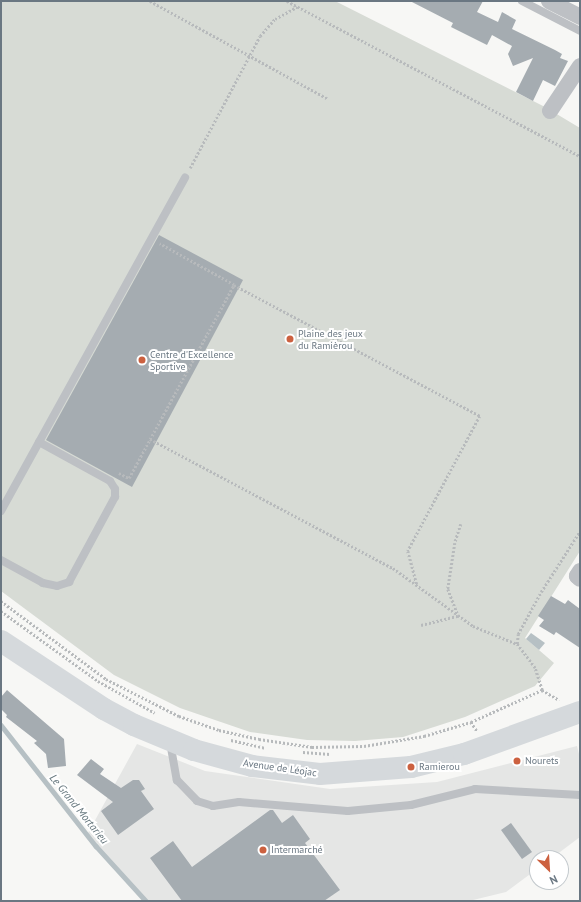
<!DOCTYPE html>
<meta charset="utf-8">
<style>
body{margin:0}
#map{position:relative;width:581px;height:902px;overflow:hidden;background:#f7f7f5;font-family:"PT Sans",sans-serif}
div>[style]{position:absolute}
.built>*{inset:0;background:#e5e6e5}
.green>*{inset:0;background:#d7dbd5}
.water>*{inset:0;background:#b6c0c4}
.stream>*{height:4.5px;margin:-2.25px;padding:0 2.25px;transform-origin:2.25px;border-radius:2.25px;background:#b6c0c4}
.building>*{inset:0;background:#a5acb1}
.path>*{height:2.5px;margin-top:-1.25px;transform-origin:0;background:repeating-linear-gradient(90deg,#b7babc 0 2px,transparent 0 4px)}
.lane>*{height:8px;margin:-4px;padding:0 4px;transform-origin:4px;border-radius:4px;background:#bdc0c4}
.street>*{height:16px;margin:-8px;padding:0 8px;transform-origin:8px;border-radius:8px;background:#bdc0c4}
.secondary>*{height:22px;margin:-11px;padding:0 11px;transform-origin:11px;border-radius:11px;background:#d5d9dc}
.dots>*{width:11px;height:11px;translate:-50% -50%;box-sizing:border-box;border:2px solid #fff;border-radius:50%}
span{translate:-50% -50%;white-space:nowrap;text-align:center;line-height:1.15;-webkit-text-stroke:4px #fff;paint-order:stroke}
.poi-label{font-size:10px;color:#6a7782}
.left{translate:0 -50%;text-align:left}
.street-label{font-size:10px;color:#6a7782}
.water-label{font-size:11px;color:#66777e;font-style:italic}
.frame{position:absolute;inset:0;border:2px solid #6a7782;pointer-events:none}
.north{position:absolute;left:529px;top:850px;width:40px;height:40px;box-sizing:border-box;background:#fff;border:1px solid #c3c9cd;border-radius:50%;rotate:155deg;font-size:11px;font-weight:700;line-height:16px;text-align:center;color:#6a7782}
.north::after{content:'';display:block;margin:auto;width:14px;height:18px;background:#cc6140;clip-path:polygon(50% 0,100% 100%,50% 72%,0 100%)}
</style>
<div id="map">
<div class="built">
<i style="clip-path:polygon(137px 744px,205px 771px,330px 789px,437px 782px,577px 746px,580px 758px,580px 837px,552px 858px,537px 858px,537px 869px,506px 892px,469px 901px,143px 901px,88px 833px)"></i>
</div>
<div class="green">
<i style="clip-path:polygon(1px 1px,335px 1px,545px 107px,580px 128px,580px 551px,525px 638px,554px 663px,535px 686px,465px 717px,403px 737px,355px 741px,307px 740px,250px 732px,180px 708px,114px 675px,1px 591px)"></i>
</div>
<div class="water">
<i style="clip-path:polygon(531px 633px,545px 643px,539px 650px,526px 639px)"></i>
</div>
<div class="stream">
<i style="left:1px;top:725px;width:154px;rotate:51.9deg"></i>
<i style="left:96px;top:846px;width:74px;rotate:47.7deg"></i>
</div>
<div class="building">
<i style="clip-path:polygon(410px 1px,483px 1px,477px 12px,498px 22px,502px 12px,516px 20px,512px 29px,555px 50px,562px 54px,560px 58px,568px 61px,555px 86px,543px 80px,533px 101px,516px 92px,533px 58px,513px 66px,508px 54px,512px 46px,492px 35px,487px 45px,451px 27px,453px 23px)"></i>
<i style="clip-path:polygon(159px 235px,243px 280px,132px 487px,46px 440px)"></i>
<i style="clip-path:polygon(551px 596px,565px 604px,568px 600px,580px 609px,580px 648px,556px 632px,554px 635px,539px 626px,544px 620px,538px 616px)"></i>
<i style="clip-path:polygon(7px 690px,64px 739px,66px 766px,48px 768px,46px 754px,34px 743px,37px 741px,6px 717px,7px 715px,1px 709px,1px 697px)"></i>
<i style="clip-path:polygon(91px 759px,104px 769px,100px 774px,121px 788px,133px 780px,139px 780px,145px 789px,141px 791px,154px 809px,118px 835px,101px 811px,113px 802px,77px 775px)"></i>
<i style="clip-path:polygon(270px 810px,273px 810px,282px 823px,293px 815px,310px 839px,305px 843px,340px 890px,324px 901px,182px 901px,150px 858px,173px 841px,192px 867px)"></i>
<i style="clip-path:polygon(511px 823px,532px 852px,522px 859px,501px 830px)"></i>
</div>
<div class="path">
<i style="left:150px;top:1px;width:203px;rotate:28.8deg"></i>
<i style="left:287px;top:1px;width:331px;rotate:27.9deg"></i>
<i style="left:190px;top:168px;width:149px;rotate:-62.1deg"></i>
<i style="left:260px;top:36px;width:23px;rotate:-49deg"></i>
<i style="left:275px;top:19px;width:25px;rotate:-29deg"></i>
<i style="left:234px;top:285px;width:279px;rotate:28deg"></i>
<i style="left:480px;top:416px;width:153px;rotate:118.1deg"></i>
<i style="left:408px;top:551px;width:35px;rotate:75deg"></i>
<i style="left:150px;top:439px;width:275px;rotate:28deg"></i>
<i style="left:393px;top:568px;width:80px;rotate:35.9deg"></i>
<i style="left:119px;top:473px;width:11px;rotate:27deg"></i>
<i style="left:129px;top:478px;width:220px;rotate:-61.5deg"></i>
<i style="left:234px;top:285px;width:85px;rotate:-151deg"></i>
<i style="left:461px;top:524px;width:20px;rotate:108deg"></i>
<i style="left:455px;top:543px;width:47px;rotate:98.7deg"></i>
<i style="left:448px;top:589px;width:28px;rotate:69deg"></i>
<i style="left:458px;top:615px;width:19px;rotate:36deg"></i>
<i style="left:473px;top:626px;width:48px;rotate:22.2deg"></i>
<i style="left:1px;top:601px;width:131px;rotate:36.6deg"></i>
<i style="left:106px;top:679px;width:82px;rotate:26.9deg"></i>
<i style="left:179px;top:716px;width:42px;rotate:19.3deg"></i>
<i style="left:219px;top:730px;width:41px;rotate:12.7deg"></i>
<i style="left:259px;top:739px;width:54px;rotate:8.6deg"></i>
<i style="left:312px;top:747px;width:52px;rotate:-1.1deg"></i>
<i style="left:364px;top:746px;width:61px;rotate:-9.5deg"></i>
<i style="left:424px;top:736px;width:49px;rotate:-16.6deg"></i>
<i style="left:471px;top:722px;width:78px;rotate:-24.3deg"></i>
<i style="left:542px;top:690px;width:20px;rotate:30deg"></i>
<i style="left:1px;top:611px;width:120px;rotate:35.8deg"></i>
<i style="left:98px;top:681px;width:65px;rotate:29.3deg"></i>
<i style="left:421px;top:625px;width:38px;rotate:-14deg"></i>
<i style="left:542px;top:690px;width:23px;rotate:-108deg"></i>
<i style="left:535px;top:668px;width:30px;rotate:-127deg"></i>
<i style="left:517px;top:644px;width:10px;rotate:-84deg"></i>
<i style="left:518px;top:634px;width:48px;rotate:-61.3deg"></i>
<i style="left:541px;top:592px;width:72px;rotate:-57.4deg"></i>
<i style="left:471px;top:722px;width:11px;rotate:56deg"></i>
<i style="left:231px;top:740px;width:35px;rotate:13deg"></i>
<i style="left:303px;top:752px;width:27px;rotate:4deg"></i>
</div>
<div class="lane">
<i style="left:522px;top:1px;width:65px;rotate:27.3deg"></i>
<i style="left:1px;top:511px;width:381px;rotate:-61.1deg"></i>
<i style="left:1px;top:560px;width:48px;rotate:28.7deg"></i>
<i style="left:43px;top:583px;width:14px;rotate:12deg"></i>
<i style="left:57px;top:586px;width:13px;rotate:-18deg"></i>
<i style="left:69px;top:582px;width:97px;rotate:-61.6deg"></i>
<i style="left:115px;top:497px;width:8px;rotate:-90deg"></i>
<i style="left:115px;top:489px;width:9px;rotate:-122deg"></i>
<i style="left:110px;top:481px;width:81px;rotate:-151.2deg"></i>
<i style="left:170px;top:742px;width:39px;rotate:80deg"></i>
<i style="left:177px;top:780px;width:29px;rotate:46deg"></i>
<i style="left:197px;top:801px;width:17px;rotate:17deg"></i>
<i style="left:213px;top:806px;width:26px;rotate:-9deg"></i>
<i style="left:239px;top:802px;width:109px;rotate:4.7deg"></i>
<i style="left:348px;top:811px;width:63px;rotate:-5.4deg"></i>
<i style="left:411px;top:805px;width:66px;rotate:-14deg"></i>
<i style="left:475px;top:789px;width:105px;rotate:3.3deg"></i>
</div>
<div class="street">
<i style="left:549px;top:1px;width:35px;rotate:27deg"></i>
<i style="left:550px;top:111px;width:54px;rotate:-56.3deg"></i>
<i style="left:580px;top:571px;width:6px;rotate:121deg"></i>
<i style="left:577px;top:576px;width:4px;rotate:45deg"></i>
</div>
<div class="secondary">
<i style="left:1px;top:641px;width:123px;rotate:33.4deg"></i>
<i style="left:104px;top:709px;width:34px;rotate:28deg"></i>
<i style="left:134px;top:725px;width:65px;rotate:22.6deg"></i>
<i style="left:194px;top:750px;width:60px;rotate:15.4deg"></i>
<i style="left:252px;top:766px;width:68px;rotate:6.7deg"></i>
<i style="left:320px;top:774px;width:91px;rotate:-4.4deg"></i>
<i style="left:411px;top:767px;width:55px;rotate:-13.8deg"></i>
<i style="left:464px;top:754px;width:123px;rotate:-19.9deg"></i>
</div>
<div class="dots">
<i style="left:290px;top:339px;background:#cc6140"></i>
<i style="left:142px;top:360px;background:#cc6140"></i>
<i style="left:517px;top:761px;background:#cc6140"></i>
<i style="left:411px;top:767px;background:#cc6140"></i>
<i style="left:263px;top:850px;background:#cc6140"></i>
</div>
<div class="poi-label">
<span class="left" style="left:298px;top:339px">Plaine des jeux<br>du Ramièrou</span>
<span class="left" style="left:150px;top:360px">Centre d'Excellence<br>Sportive</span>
<span class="left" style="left:525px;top:761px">Nourets</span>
<span class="left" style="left:419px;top:767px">Ramierou</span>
<span class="left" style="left:271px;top:850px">Intermarché</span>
</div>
<div class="street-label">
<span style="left:280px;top:768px;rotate:8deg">Avenue de Léojac</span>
</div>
<div class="water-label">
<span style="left:79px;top:809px;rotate:51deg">Le Grand Mortarieu</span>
</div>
<div class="frame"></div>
<div class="north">N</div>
</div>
